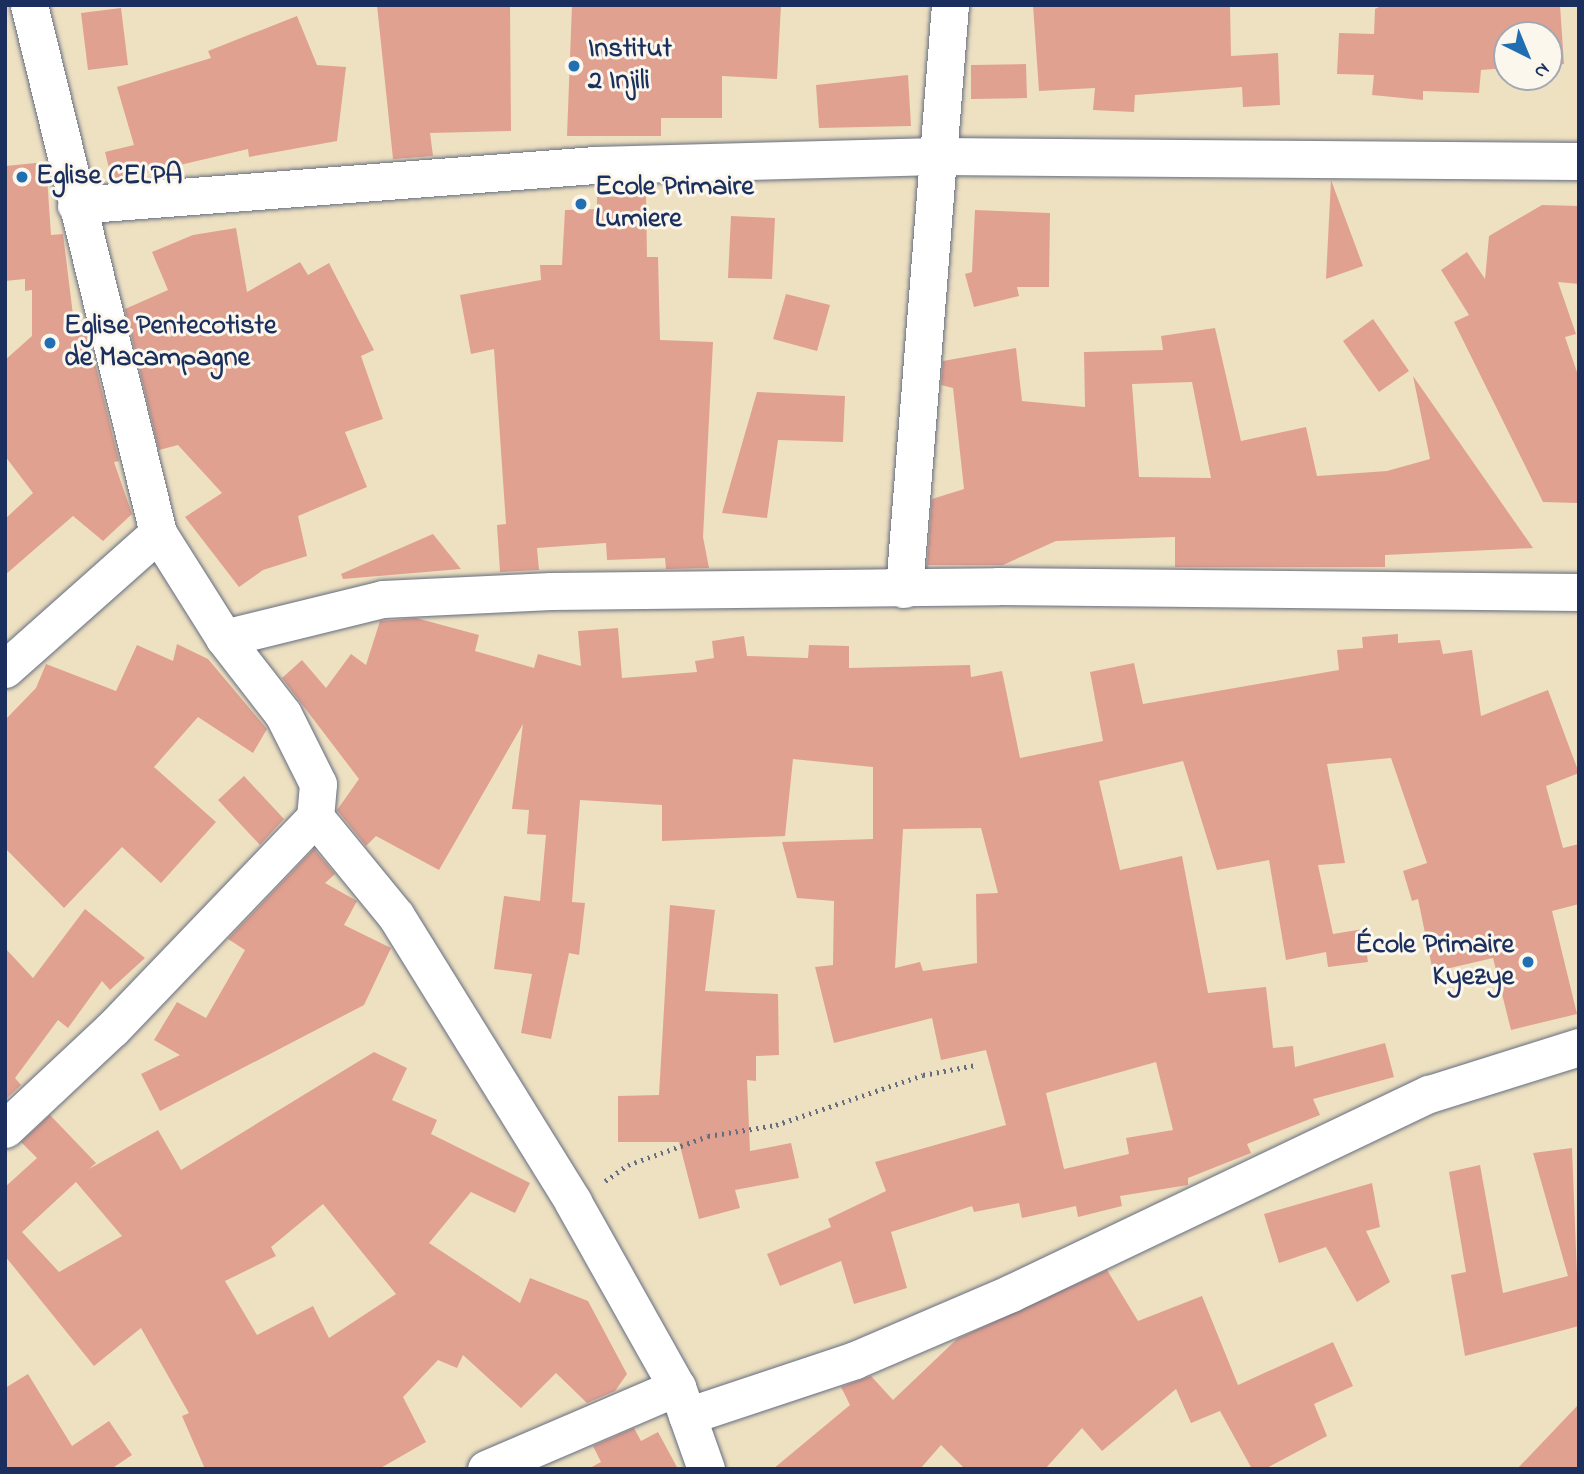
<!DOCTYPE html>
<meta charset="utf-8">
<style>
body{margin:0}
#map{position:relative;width:1584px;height:1474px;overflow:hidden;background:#eee1c1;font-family:"Indie Flower",sans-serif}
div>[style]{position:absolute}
.building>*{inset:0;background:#e1a191}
.path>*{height:4.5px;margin-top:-2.25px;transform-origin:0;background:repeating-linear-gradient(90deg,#656d81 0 2px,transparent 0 7px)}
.roads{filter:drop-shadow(0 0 2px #656d81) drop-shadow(0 0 2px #656d81)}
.minor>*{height:37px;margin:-18.5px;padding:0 18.5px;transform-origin:18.5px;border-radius:18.5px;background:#fff}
.dots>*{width:19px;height:19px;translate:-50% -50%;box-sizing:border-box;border:4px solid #fbf7ec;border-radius:50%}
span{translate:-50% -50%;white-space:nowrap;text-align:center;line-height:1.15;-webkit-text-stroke:6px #fbf7ec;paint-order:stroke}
.poi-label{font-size:28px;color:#1b2f5e;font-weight:700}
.left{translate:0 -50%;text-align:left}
.right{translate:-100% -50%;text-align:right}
.frame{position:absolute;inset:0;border:7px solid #1b2f5e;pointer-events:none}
.north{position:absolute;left:1493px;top:21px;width:70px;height:70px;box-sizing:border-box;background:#fbf7ec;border:2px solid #a1a7b3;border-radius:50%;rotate:137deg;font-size:19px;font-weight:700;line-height:28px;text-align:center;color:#1b2f5e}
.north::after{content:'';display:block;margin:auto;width:24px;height:32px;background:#1f6fb2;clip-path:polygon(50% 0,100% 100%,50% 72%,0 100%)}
</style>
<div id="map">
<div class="building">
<i style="clip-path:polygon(377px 5px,510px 5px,511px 131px,430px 133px,433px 156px,393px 159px)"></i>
<i style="clip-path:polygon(572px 5px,781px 5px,777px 79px,722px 76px,722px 118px,661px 118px,661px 136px,567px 136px)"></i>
<i style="clip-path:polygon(1033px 5px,1230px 5px,1231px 56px,1278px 53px,1280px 105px,1243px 107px,1242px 87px,1135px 95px,1134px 112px,1093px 110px,1095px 88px,1039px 91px)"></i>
<i style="clip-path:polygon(1383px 5px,1560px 5px,1564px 64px,1549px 65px,1549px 35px,1507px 35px,1507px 68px,1481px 70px,1479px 93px,1423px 91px,1423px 100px,1372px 95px,1374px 75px,1337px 74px,1339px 33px,1374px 34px,1375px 9px)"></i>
<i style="clip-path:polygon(121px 8px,128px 65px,88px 70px,81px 13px)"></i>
<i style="clip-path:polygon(297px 16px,317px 65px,346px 67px,337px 141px,249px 157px,248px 149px,112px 181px,105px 152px,134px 145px,117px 87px,211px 58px,208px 51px)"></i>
<i style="clip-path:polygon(1026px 64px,1027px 98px,971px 99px,971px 65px)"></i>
<i style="clip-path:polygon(908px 75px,911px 126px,819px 128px,816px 85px)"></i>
<i style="clip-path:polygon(46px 162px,51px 235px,63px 234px,75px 331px,86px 326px,119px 461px,114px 462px,132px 514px,103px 541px,73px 516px,5px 575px,5px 519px,33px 493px,5px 456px,5px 360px,32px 336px,32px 290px,25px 291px,25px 279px,5px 281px,5px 166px)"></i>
<i style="clip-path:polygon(1331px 180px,1363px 266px,1326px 279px)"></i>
<i style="clip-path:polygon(646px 196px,647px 257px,658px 257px,660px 340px,713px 342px,703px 537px,709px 568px,666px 569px,665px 558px,607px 560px,606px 543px,537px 548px,539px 570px,500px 572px,497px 525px,506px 524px,494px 349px,471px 354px,460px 295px,541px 280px,540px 265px,562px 265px,565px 210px,597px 209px,597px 197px)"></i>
<i style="clip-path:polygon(1542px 205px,1579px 206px,1579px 284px,1558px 282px,1576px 334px,1565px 337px,1579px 378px,1577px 503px,1543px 502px,1454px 322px,1469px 315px,1441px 270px,1467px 252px,1485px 279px,1489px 236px)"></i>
<i style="clip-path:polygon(975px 210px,1050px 213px,1049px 287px,1017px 287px,1019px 296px,974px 307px,965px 274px,972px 272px)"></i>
<i style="clip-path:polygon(731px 216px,775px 218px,772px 279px,728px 278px)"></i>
<i style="clip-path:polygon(236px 228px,247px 292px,300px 262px,308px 275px,329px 263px,374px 350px,361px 356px,383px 419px,345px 432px,367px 487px,298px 516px,307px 556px,263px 570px,239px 587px,185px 517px,222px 493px,178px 445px,159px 450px,125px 309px,168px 290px,152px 252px,193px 235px)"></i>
<i style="clip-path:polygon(786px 294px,830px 305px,817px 351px,773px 339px)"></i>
<i style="clip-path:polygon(1373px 319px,1409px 371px,1379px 392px,1343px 341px)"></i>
<i style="clip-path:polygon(evenodd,1215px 328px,1241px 441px,1306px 427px,1317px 476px,1387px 471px,1430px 459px,1413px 376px,1533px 548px,1385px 555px,1385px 567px,1175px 567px,1175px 537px,1056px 541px,1003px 565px,927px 565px,932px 499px,964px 489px,953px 388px,941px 385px,943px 361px,1016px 348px,1022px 401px,1085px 407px,1084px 352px,1163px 350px,1161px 336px,1215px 328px,1192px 382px,1211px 478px,1139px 477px,1132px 384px,1192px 382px)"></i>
<i style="clip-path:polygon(757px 392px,845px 396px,843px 442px,778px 440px,767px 518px,722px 513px)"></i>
<i style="clip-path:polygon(433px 534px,461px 569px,343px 579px,341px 574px)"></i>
<i style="clip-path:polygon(evenodd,416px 618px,479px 635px,475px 651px,534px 668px,538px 654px,581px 666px,578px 631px,618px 628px,622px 678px,697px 672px,695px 661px,714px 658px,712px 641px,744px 636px,747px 656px,808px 658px,809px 645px,849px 646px,849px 668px,970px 665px,971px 677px,1002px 671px,1020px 758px,1103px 741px,1090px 672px,1134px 663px,1143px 704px,1339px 670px,1337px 650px,1363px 648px,1362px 637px,1398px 634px,1398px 643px,1440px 640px,1443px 654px,1472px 650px,1481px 716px,1548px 690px,1579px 773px,1546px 786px,1563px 848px,1579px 844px,1579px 904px,1552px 911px,1577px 1014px,1511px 1030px,1493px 958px,1433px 972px,1418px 899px,1412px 901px,1403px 871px,1427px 863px,1391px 758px,1327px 764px,1345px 863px,1318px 865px,1333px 934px,1363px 929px,1368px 962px,1328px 967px,1326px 952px,1286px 960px,1269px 860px,1217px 870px,1183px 761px,1099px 781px,1120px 870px,1182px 856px,1208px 993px,1266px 987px,1273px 1048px,1293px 1046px,1295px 1067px,1385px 1043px,1394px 1077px,1313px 1099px,1320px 1115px,1247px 1144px,1251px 1153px,1188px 1178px,1188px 1185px,1120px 1196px,1122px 1206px,1078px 1217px,1076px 1206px,1022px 1218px,1019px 1203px,974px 1212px,972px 1206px,891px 1232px,907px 1288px,854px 1304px,841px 1261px,780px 1286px,767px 1254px,831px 1227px,828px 1219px,886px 1191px,875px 1162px,1006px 1125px,986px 1050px,941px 1060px,932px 1018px,834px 1043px,815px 967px,833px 965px,834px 901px,797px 898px,782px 842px,873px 839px,873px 767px,793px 759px,785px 836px,662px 841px,662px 805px,580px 800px,572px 902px,585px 903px,579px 955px,569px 953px,551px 1039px,521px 1033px,532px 974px,494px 969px,504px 896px,540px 901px,546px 835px,527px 834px,529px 810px,512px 809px,523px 724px,439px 870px,376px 836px,366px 846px,337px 810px,359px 779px,282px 678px,302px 660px,326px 688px,351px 654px,366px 665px,380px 621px,416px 618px,981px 828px,998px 893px,976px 894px,977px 963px,923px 971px,920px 962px,895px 968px,903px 829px,981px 828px,416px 618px,1156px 1062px,1173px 1130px,1126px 1138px,1129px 1154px,1064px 1169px,1046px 1093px,1156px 1062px)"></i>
<i style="clip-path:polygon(177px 644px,208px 659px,267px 729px,253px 753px,198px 717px,154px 767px,216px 822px,161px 883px,122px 847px,64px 908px,5px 848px,5px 720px,36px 688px,46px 664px,116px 691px,137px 645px,173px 661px)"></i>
<i style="clip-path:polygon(244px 776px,284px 819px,260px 845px,218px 800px)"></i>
<i style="clip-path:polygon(314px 849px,335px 874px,325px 883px,357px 901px,344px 925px,391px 948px,364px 1005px,160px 1111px,141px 1074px,180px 1055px,154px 1040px,177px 1002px,206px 1018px,245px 950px,228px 939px)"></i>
<i style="clip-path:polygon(670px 905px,715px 910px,705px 991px,778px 994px,779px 1055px,756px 1056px,756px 1081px,747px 1080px,750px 1151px,791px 1143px,799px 1178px,735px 1190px,740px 1208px,699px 1219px,679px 1142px,618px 1142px,618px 1096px,659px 1095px)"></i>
<i style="clip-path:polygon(85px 909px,145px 958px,110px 990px,102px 981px,68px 1028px,58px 1020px,15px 1078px,21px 1085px,5px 1100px,5px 948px,33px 978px)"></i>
<i style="clip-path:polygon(evenodd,374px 1052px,407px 1068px,392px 1100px,437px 1120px,431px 1134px,530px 1183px,515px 1213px,471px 1192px,429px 1243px,520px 1303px,530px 1278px,588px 1301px,627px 1374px,615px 1391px,587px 1403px,556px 1373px,521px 1408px,463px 1355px,457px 1368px,438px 1360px,403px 1397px,426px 1442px,379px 1469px,205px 1469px,182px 1416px,189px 1413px,141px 1328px,94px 1366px,5px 1256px,5px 1187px,37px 1158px,21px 1142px,50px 1115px,96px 1163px,89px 1169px,158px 1130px,181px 1170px,374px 1052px,76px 1182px,122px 1236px,59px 1272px,22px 1232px,76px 1182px,374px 1052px,323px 1204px,396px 1294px,329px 1338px,313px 1306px,257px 1335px,225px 1281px,276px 1256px,271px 1247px,323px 1204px)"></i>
<i style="clip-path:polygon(1572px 1148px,1579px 1326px,1465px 1356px,1451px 1275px,1466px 1272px,1449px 1172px,1480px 1165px,1503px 1293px,1568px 1276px,1533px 1153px)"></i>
<i style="clip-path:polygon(1372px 1183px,1380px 1227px,1366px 1231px,1390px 1282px,1357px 1302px,1326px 1247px,1279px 1263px,1264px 1214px)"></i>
<i style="clip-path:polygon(1107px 1270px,1138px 1321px,1202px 1296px,1238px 1385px,1333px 1342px,1353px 1386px,1314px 1404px,1327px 1436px,1265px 1469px,1252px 1469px,1220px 1411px,1191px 1423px,1176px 1389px,1102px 1451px,1082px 1428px,1045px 1469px,965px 1469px,941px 1445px,920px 1469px,773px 1469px,850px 1405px,841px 1387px,871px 1376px,893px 1400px,957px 1339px)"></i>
<i style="clip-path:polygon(28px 1374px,72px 1446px,109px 1421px,132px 1455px,111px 1469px,5px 1469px,5px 1388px)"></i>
<i style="clip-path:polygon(1579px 1404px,1579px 1469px,1517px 1469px)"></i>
<i style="clip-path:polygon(634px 1428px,641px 1441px,658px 1432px,678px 1469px,588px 1469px,601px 1462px,593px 1446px)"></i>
</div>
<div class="path">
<i style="left:605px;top:1181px;width:28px;rotate:-35deg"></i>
<i style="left:628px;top:1165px;width:85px;rotate:-19.9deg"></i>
<i style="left:708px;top:1136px;width:69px;rotate:-9.2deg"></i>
<i style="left:776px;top:1125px;width:155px;rotate:-18.8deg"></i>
<i style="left:923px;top:1075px;width:54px;rotate:-10.7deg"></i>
</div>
<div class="roads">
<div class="minor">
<i style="left:29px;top:5px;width:544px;rotate:76.27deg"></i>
<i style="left:158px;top:533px;width:124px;rotate:57.8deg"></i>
<i style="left:224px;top:638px;width:96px;rotate:52.2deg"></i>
<i style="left:283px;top:714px;width:78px;rotate:63.4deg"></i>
<i style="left:318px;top:784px;width:33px;rotate:95deg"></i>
<i style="left:315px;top:817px;width:128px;rotate:50.7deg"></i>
<i style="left:396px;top:916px;width:336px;rotate:58.2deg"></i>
<i style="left:573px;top:1202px;width:212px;rotate:60.7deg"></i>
<i style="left:677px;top:1387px;width:87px;rotate:70.5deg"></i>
<i style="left:76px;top:205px;width:521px;rotate:-4.41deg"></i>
<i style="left:595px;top:165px;width:343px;rotate:-1.5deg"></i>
<i style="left:938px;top:156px;width:641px;rotate:0.45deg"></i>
<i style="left:904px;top:589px;width:586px;rotate:-85.5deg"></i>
<i style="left:224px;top:638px;width:164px;rotate:-13.8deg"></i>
<i style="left:383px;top:599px;width:168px;rotate:-2.7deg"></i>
<i style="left:551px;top:591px;width:447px;rotate:-0.6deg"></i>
<i style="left:998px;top:586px;width:581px;rotate:0.59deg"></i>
<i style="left:5px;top:669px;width:205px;rotate:-41.6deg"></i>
<i style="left:5px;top:1129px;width:146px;rotate:-43.1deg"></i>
<i style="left:112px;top:1029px;width:294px;rotate:-46.2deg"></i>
<i style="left:687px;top:1416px;width:177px;rotate:-18.4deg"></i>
<i style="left:855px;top:1360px;width:170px;rotate:-23.2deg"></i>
<i style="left:1011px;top:1293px;width:463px;rotate:-25.5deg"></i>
<i style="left:1429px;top:1094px;width:157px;rotate:-17.4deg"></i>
<i style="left:486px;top:1469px;width:208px;rotate:-23.2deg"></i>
</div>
</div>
<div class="dots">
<i style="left:574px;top:66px;background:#1f6fb2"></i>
<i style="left:22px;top:177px;background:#1f6fb2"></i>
<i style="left:581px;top:204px;background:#1f6fb2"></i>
<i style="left:50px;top:343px;background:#1f6fb2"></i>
<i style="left:1528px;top:962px;background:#1f6fb2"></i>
</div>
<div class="poi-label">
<span class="left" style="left:588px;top:66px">Institut<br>2 Injili</span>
<span class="left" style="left:36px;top:177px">Eglise CELPA</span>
<span class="left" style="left:595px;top:204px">Ecole Primaire<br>Lumiere</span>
<span class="left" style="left:64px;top:343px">Eglise Pentecotiste<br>de Macampagne</span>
<span class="right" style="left:1514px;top:962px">École Primaire<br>Kyezye</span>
</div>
<div class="frame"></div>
<div class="north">N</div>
</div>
